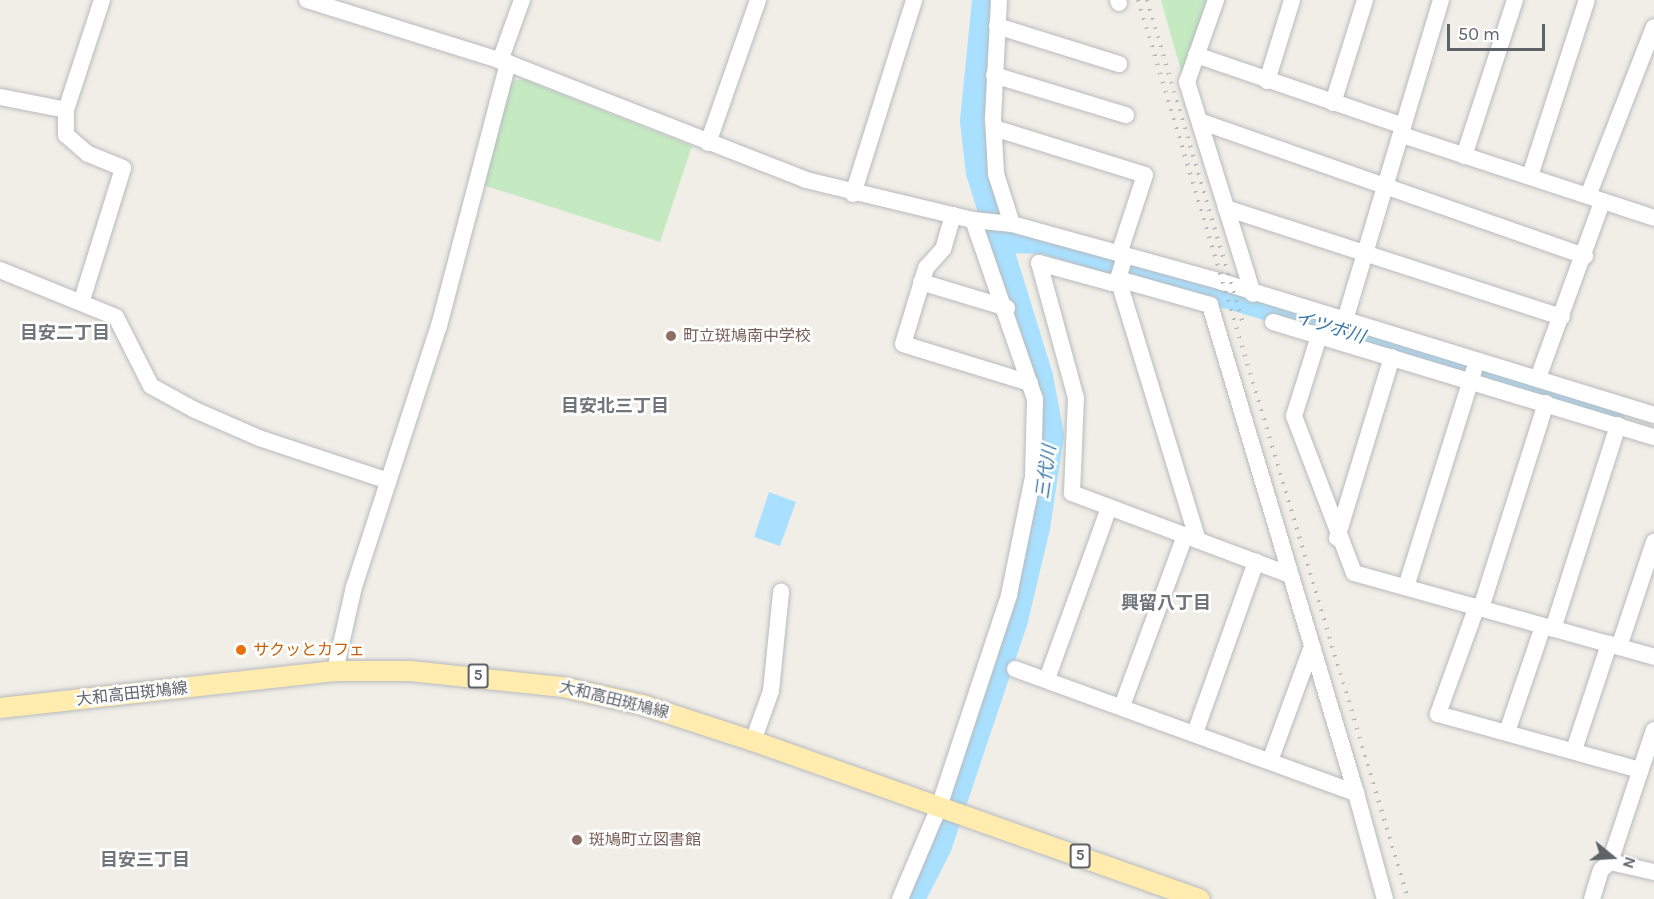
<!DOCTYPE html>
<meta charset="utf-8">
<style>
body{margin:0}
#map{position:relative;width:1654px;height:899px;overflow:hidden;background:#f1eee7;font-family:Karla,"Noto Sans JP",sans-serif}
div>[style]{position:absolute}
.green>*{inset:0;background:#c5eac2}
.water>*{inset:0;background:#a9e0ff}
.river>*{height:24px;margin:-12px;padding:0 12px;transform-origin:12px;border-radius:12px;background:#a9e0ff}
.roads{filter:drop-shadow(0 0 2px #b7babe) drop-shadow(0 0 2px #b7babe)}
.minor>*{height:16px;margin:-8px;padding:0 8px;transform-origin:8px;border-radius:8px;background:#fff}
.major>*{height:20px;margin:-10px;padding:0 10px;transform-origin:10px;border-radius:10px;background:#ffecae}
.rail>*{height:4px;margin-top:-2px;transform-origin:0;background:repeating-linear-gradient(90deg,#b5b6b7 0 1.5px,transparent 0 9.5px)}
.dots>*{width:16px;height:16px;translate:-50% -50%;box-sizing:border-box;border:3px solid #fff;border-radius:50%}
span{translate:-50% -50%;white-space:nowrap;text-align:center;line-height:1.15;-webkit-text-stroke:5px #fff;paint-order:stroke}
.shield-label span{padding:2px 4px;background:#fff;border:2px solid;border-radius:4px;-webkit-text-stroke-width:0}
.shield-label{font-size:15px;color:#5e6368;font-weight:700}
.education-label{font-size:16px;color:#785e54}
.left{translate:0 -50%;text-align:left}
.food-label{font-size:16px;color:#c56008}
.street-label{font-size:16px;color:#5e6368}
.water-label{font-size:18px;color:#3776a7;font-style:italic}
.neighbourhood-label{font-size:18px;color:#6f757a;font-weight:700}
.north{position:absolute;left:1582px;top:827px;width:60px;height:60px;-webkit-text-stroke:4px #fff;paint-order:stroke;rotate:108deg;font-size:16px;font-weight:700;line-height:24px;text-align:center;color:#5e6368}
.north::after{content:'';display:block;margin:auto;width:21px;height:27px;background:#5e6368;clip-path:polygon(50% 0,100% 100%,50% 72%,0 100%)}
.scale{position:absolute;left:1447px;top:24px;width:98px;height:27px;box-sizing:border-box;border:3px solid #5e6368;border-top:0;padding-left:8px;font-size:18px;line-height:21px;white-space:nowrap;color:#5e6368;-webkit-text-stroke:4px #fff;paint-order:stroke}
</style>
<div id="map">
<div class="green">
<i style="clip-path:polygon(1161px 0,1211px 0,1184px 81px)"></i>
<i style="clip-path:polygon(523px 79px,692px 146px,660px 242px,483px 185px,512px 81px)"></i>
</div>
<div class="water">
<i style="clip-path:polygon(769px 492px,796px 502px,780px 546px,754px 537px)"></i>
</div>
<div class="river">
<i style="left:1002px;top:241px;width:42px;rotate:1.4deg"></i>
<i style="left:1044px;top:242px;width:489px;rotate:16.6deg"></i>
<i style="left:1513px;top:382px;width:105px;rotate:20deg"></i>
<i style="left:913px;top:899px;width:59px;rotate:-63deg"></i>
<i style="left:940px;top:846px;width:238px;rotate:-71.4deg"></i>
<i style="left:1016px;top:620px;width:95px;rotate:-76.6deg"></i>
<i style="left:1038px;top:528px;width:94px;rotate:-81.4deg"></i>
<i style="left:1052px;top:435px;width:60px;rotate:-100.6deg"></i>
<i style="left:1041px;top:376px;width:213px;rotate:-107.2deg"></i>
<i style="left:978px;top:173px;width:52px;rotate:-96.6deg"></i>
<i style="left:972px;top:121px;width:122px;rotate:-84.3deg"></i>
</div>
<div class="roads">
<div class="minor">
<i style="left:307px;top:0;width:211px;rotate:17.4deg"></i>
<i style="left:508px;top:63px;width:320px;rotate:21.4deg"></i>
<i style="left:806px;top:180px;width:172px;rotate:13.5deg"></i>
<i style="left:973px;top:220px;width:39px;rotate:6deg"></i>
<i style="left:1012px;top:224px;width:218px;rotate:15.4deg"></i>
<i style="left:1222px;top:282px;width:452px;rotate:17.1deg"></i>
<i style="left:999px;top:0;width:118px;rotate:92.9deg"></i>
<i style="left:993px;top:118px;width:56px;rotate:86.9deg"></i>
<i style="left:996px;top:174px;width:52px;rotate:72.3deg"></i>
<i style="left:1118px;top:0;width:3px;rotate:72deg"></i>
<i style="left:1216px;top:0;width:87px;rotate:109.5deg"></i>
<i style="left:1187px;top:82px;width:222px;rotate:72.7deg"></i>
<i style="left:997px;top:26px;width:128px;rotate:17.3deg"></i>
<i style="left:1196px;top:55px;width:219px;rotate:18.9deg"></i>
<i style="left:500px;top:61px;width:65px;rotate:-70.2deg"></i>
<i style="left:994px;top:75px;width:138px;rotate:16.9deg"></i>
<i style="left:1267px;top:81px;width:85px;rotate:-72.8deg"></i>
<i style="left:0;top:97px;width:67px;rotate:11.1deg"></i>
<i style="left:1333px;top:103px;width:108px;rotate:-72.7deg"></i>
<i style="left:1202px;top:122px;width:406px;rotate:19.3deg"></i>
<i style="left:994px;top:128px;width:158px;rotate:17.3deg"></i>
<i style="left:1145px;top:175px;width:83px;rotate:108.2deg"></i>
<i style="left:1402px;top:135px;width:265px;rotate:18.2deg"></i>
<i style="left:708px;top:143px;width:151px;rotate:-70.7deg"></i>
<i style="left:1464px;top:156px;width:164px;rotate:-71.9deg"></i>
<i style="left:1530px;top:176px;width:185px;rotate:-72.1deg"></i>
<i style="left:853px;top:194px;width:203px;rotate:-72.5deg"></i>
<i style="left:1588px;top:196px;width:181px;rotate:-68.7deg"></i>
<i style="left:1226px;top:208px;width:353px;rotate:18deg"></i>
<i style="left:953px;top:215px;width:35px;rotate:106deg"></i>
<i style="left:943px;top:249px;width:25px;rotate:132deg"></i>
<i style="left:926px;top:268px;width:79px;rotate:106.8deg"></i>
<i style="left:903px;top:344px;width:133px;rotate:17.1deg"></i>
<i style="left:1125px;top:256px;width:24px;rotate:107deg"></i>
<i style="left:1118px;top:279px;width:273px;rotate:73deg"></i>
<i style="left:0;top:270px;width:125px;rotate:22.1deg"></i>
<i style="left:116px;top:317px;width:77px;rotate:63.1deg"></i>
<i style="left:151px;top:386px;width:50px;rotate:28.6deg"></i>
<i style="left:195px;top:410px;width:70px;rotate:23.6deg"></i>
<i style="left:259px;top:438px;width:136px;rotate:18.4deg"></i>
<i style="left:921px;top:282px;width:90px;rotate:16.8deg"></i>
<i style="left:82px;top:300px;width:138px;rotate:-72.7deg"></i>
<i style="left:123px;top:168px;width:38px;rotate:-158deg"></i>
<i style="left:88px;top:154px;width:29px;rotate:-139deg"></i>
<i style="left:66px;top:135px;width:25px;rotate:-90deg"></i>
<i style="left:66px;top:110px;width:116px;rotate:-71.9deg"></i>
<i style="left:1345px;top:320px;width:334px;rotate:-73.3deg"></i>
<i style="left:1273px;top:322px;width:398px;rotate:16.8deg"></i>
<i style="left:1319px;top:336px;width:84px;rotate:107.4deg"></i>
<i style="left:1294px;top:416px;width:168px;rotate:69.1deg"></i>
<i style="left:1354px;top:573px;width:312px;rotate:15.6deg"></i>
<i style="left:1538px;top:378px;width:187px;rotate:-70deg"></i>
<i style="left:1337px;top:538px;width:189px;rotate:-73.1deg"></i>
<i style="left:1290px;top:575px;width:233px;rotate:-159.4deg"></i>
<i style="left:1072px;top:493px;width:95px;rotate:-87.6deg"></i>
<i style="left:1076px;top:398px;width:140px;rotate:-105.3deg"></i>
<i style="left:1039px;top:263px;width:76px;rotate:15.3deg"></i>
<i style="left:1112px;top:283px;width:7px;rotate:-34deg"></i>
<i style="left:1118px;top:279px;width:96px;rotate:15.8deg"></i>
<i style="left:1210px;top:305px;width:509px;rotate:73.34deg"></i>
<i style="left:1356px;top:793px;width:110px;rotate:74.7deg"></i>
<i style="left:1406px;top:587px;width:227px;rotate:-72.6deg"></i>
<i style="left:1477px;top:606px;width:115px;rotate:109.9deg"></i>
<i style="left:1438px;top:714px;width:210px;rotate:15.5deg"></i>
<i style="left:1481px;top:608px;width:215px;rotate:-72.4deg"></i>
<i style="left:1553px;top:629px;width:214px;rotate:-72.3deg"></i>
<i style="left:1619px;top:647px;width:111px;rotate:-71.6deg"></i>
<i style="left:1015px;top:669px;width:363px;rotate:20deg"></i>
<i style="left:335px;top:671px;width:86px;rotate:-77.3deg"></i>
<i style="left:354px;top:587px;width:274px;rotate:-72deg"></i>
<i style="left:439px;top:326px;width:272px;rotate:-75.3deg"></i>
<i style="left:1047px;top:679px;width:182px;rotate:-70.1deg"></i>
<i style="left:1122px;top:706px;width:181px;rotate:-69.7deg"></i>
<i style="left:1507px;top:732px;width:112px;rotate:-71.2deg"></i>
<i style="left:1195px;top:733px;width:182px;rotate:-70.4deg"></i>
<i style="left:753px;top:741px;width:53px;rotate:-70.2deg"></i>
<i style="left:771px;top:691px;width:100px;rotate:-84.2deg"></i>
<i style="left:1574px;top:750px;width:112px;rotate:-71.7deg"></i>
<i style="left:1270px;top:761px;width:122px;rotate:-69.9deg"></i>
<i style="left:1610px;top:862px;width:45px;rotate:12.8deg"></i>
<i style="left:900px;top:899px;width:100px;rotate:-67deg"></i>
<i style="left:939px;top:807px;width:223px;rotate:-71.7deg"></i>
<i style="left:1009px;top:595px;width:120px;rotate:-78.5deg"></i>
<i style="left:1033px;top:477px;width:78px;rotate:-88.5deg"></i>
<i style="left:1035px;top:399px;width:189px;rotate:-109.1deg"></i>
<i style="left:1592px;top:899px;width:30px;rotate:-73deg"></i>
<i style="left:1601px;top:870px;width:12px;rotate:-42deg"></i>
<i style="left:1610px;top:862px;width:139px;rotate:-71.6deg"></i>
</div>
<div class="major">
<i style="left:0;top:708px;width:337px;rotate:-6.3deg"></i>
<i style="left:335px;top:671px;width:75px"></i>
<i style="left:410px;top:671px;width:154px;rotate:6deg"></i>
<i style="left:563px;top:687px;width:82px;rotate:12.7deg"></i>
<i style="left:643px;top:705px;width:116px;rotate:18.1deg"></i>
<i style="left:753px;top:741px;width:474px;rotate:19.5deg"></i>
</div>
</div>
<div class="rail">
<i style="left:1138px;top:0;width:939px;rotate:73.28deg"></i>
<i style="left:1147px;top:0;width:338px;rotate:73.5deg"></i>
</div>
<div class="dots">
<i style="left:671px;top:336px;background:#8d6e63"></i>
<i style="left:241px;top:650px;background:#e8710a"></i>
<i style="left:577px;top:840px;background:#8d6e63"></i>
</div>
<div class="shield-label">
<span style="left:478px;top:676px">5</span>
<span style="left:1080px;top:856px">5</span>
</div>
<div class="education-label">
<span class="left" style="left:683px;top:336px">町立斑鳩南中学校</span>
<span class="left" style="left:589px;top:840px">斑鳩町立図書館</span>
</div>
<div class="food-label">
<span class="left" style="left:253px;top:650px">サクッとカフェ</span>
</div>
<div class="street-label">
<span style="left:132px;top:694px;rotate:-6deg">大和高田斑鳩線</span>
<span style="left:614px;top:700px;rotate:14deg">大和高田斑鳩線</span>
</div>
<div class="water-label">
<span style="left:1330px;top:327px;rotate:17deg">イツボ川</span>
<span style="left:1046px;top:472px;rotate:-82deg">三代川</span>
</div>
<div class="neighbourhood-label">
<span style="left:65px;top:333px">目安二丁目</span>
<span style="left:615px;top:406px">目安北三丁目</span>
<span style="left:1166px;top:603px">興留八丁目</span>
<span style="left:145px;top:860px">目安三丁目</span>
</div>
<div class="north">N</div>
<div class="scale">50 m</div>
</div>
